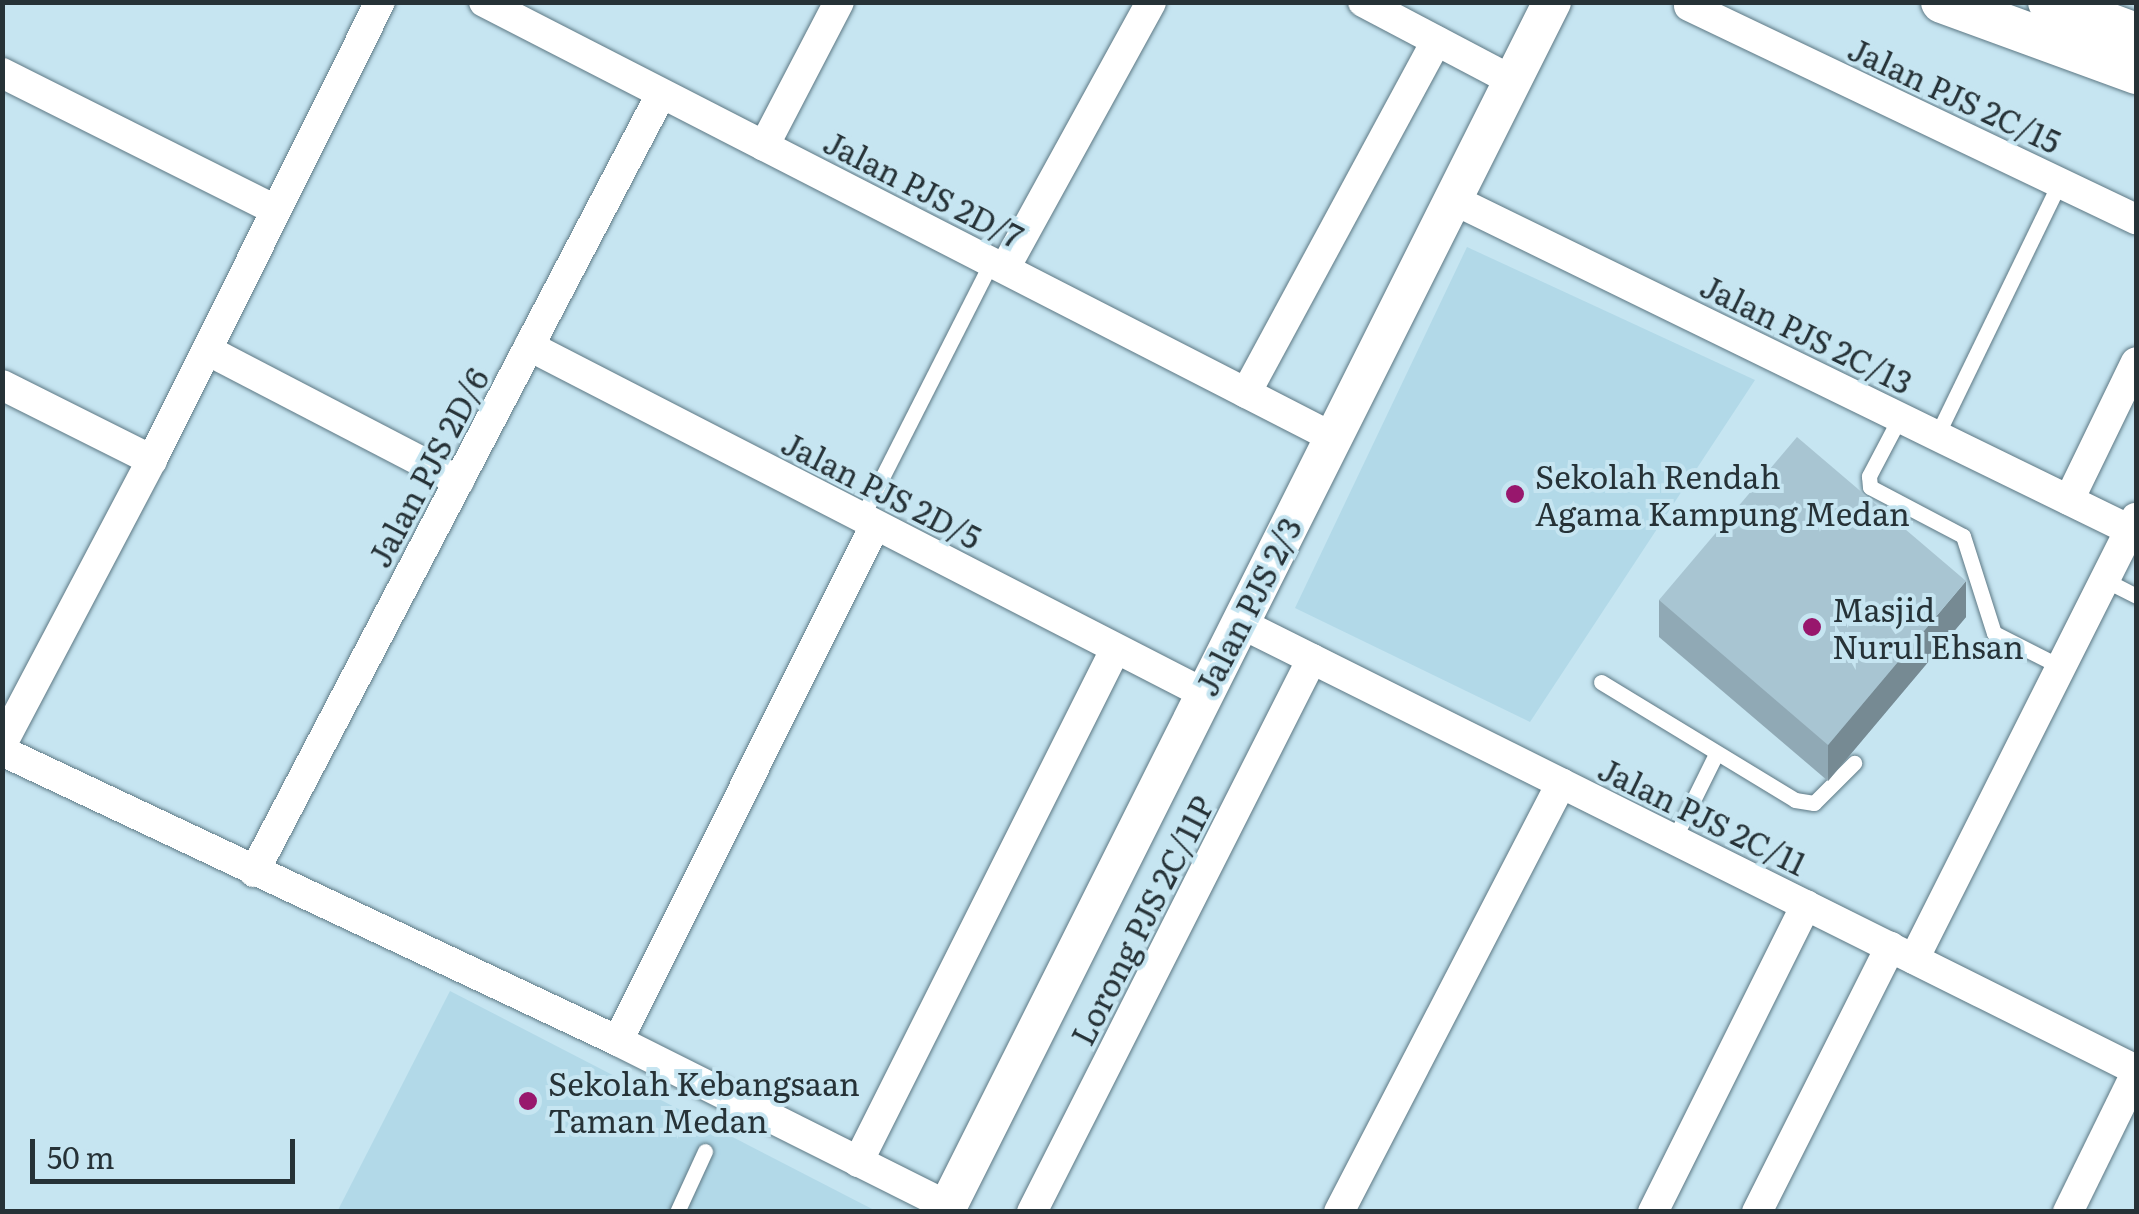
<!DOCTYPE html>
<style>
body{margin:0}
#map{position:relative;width:2139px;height:1214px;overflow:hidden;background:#c6e5f1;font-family:Literata,serif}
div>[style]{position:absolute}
.built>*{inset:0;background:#b2d9e8}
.roads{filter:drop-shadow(0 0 2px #5d7884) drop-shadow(0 0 2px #5d7884)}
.service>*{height:15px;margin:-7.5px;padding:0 7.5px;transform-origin:7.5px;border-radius:7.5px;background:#fff}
.minor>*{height:30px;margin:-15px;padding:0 15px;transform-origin:15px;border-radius:15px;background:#fff}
.tertiary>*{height:38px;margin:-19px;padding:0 19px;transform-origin:19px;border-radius:19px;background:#fff}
.secondary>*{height:42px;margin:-21px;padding:0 21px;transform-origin:21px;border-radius:21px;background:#fff}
.wall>*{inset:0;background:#90a9b5}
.shaded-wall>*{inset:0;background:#768a93}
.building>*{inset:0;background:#a8c5d2}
.dots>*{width:28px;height:28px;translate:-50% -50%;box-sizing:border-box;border:5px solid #c6e5f1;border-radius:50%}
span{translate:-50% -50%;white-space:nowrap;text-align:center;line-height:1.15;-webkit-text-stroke:8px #c6e5f1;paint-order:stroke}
.street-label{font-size:32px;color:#263237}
.poi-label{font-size:32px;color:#263237}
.left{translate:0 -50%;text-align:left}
.frame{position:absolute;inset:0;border:5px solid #263237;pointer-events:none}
.scale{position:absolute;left:30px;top:1139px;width:265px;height:45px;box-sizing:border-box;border:5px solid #263237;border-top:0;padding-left:12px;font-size:30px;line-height:35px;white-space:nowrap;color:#263237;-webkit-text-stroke:8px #c6e5f1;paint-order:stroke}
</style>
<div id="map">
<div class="built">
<i style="clip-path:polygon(1467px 247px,1755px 380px,1530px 722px,1295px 608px)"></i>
<i style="clip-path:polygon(450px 991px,876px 1211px,337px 1212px)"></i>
</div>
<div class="roads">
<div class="service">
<i style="left:1900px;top:417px;width:67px;rotate:117.7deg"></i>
<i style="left:1869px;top:476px;width:11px;rotate:85deg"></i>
<i style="left:1870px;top:487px;width:105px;rotate:27.8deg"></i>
<i style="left:1963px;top:536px;width:102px;rotate:72.3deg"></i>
<i style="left:1994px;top:633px;width:75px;rotate:26.9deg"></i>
<i style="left:1937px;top:435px;width:281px;rotate:-64.1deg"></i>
<i style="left:862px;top:517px;width:287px;rotate:-63.1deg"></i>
<i style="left:2105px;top:580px;width:35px;rotate:27deg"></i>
<i style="left:1601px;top:682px;width:227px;rotate:31.3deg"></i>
<i style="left:1795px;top:800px;width:19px;rotate:9deg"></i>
<i style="left:1814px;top:803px;width:57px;rotate:-45deg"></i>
<i style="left:1674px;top:839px;width:95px;rotate:-63.7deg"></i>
<i style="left:677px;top:1212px;width:67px;rotate:-65.3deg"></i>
</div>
<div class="minor">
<i style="left:484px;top:2px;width:953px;rotate:27.16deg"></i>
<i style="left:1363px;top:2px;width:170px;rotate:27.8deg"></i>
<i style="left:1689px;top:6px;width:495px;rotate:25.5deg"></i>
<i style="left:2px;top:73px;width:304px;rotate:26.6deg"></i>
<i style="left:764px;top:146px;width:162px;rotate:-62.5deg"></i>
<i style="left:1452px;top:199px;width:754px;rotate:26.02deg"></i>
<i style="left:1005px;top:268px;width:303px;rotate:-61.2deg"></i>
<i style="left:529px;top:346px;width:758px;rotate:27.24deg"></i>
<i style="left:207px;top:350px;width:284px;rotate:27.5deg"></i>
<i style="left:2px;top:385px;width:168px;rotate:26.6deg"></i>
<i style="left:1246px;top:393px;width:400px;rotate:-61.6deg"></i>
<i style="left:2069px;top:500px;width:153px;rotate:-64.1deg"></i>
<i style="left:1238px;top:622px;width:1004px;rotate:26.51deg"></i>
<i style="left:2px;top:744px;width:321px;rotate:-62.2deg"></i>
<i style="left:152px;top:460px;width:512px;rotate:-63.54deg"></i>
<i style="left:2px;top:751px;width:681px;rotate:25.21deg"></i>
<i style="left:618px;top:1041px;width:368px;rotate:26.6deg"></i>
<i style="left:254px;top:872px;width:878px;rotate:-62.38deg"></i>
<i style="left:1914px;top:959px;width:494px;rotate:-63.3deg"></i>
<i style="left:618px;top:1041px;width:576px;rotate:-63.52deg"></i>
<i style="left:858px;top:1162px;width:573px;rotate:-63.35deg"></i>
<i style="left:1032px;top:1212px;width:620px;rotate:-63.15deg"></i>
<i style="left:1339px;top:1212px;width:483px;rotate:-62.6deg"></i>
<i style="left:1653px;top:1212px;width:343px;rotate:-63.5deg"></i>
<i style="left:1757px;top:1212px;width:297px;rotate:-63.3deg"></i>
<i style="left:2068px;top:1212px;width:155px;rotate:-63.9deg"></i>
</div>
<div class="tertiary">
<i style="left:945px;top:1212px;width:1354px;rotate:-63.36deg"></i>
</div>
<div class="secondary">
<i style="left:1942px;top:2px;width:207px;rotate:20.1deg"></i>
<i style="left:2049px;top:2px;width:93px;rotate:20.2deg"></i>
</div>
</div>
<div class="wall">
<i style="clip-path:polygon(1659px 600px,1966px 617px,1828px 781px,1659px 637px)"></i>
</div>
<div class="shaded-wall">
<i style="clip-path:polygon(1966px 581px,1966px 617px,1828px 781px,1828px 745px)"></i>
</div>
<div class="building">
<i style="clip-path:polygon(1797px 437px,1966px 581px,1828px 745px,1659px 600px)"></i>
</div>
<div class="dots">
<i style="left:1515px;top:494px;background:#98176d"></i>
<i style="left:1812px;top:627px;background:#98176d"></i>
<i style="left:528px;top:1101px;background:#98176d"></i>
</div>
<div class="street-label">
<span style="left:1955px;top:94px;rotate:25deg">Jalan PJS 2C/15</span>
<span style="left:924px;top:188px;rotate:27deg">Jalan PJS 2D/7</span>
<span style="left:1807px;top:333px;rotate:26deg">Jalan PJS 2C/13</span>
<span style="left:427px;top:467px;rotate:-62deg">Jalan PJS 2D/6</span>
<span style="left:882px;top:489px;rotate:27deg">Jalan PJS 2D/5</span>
<span style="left:1247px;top:606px;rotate:-63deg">Jalan PJS 2/3</span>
<span style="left:1703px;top:815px;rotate:26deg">Jalan PJS 2C/11</span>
<span style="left:1141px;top:920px;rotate:-63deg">Lorong PJS 2C/11P</span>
</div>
<div class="poi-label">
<span class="left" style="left:1535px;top:494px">Sekolah Rendah<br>Agama Kampung Medan</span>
<span class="left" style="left:1832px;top:627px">Masjid<br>Nurul Ehsan</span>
<span class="left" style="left:548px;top:1101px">Sekolah Kebangsaan<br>Taman Medan</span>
</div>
<div class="frame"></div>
<div class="scale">50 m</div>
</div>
